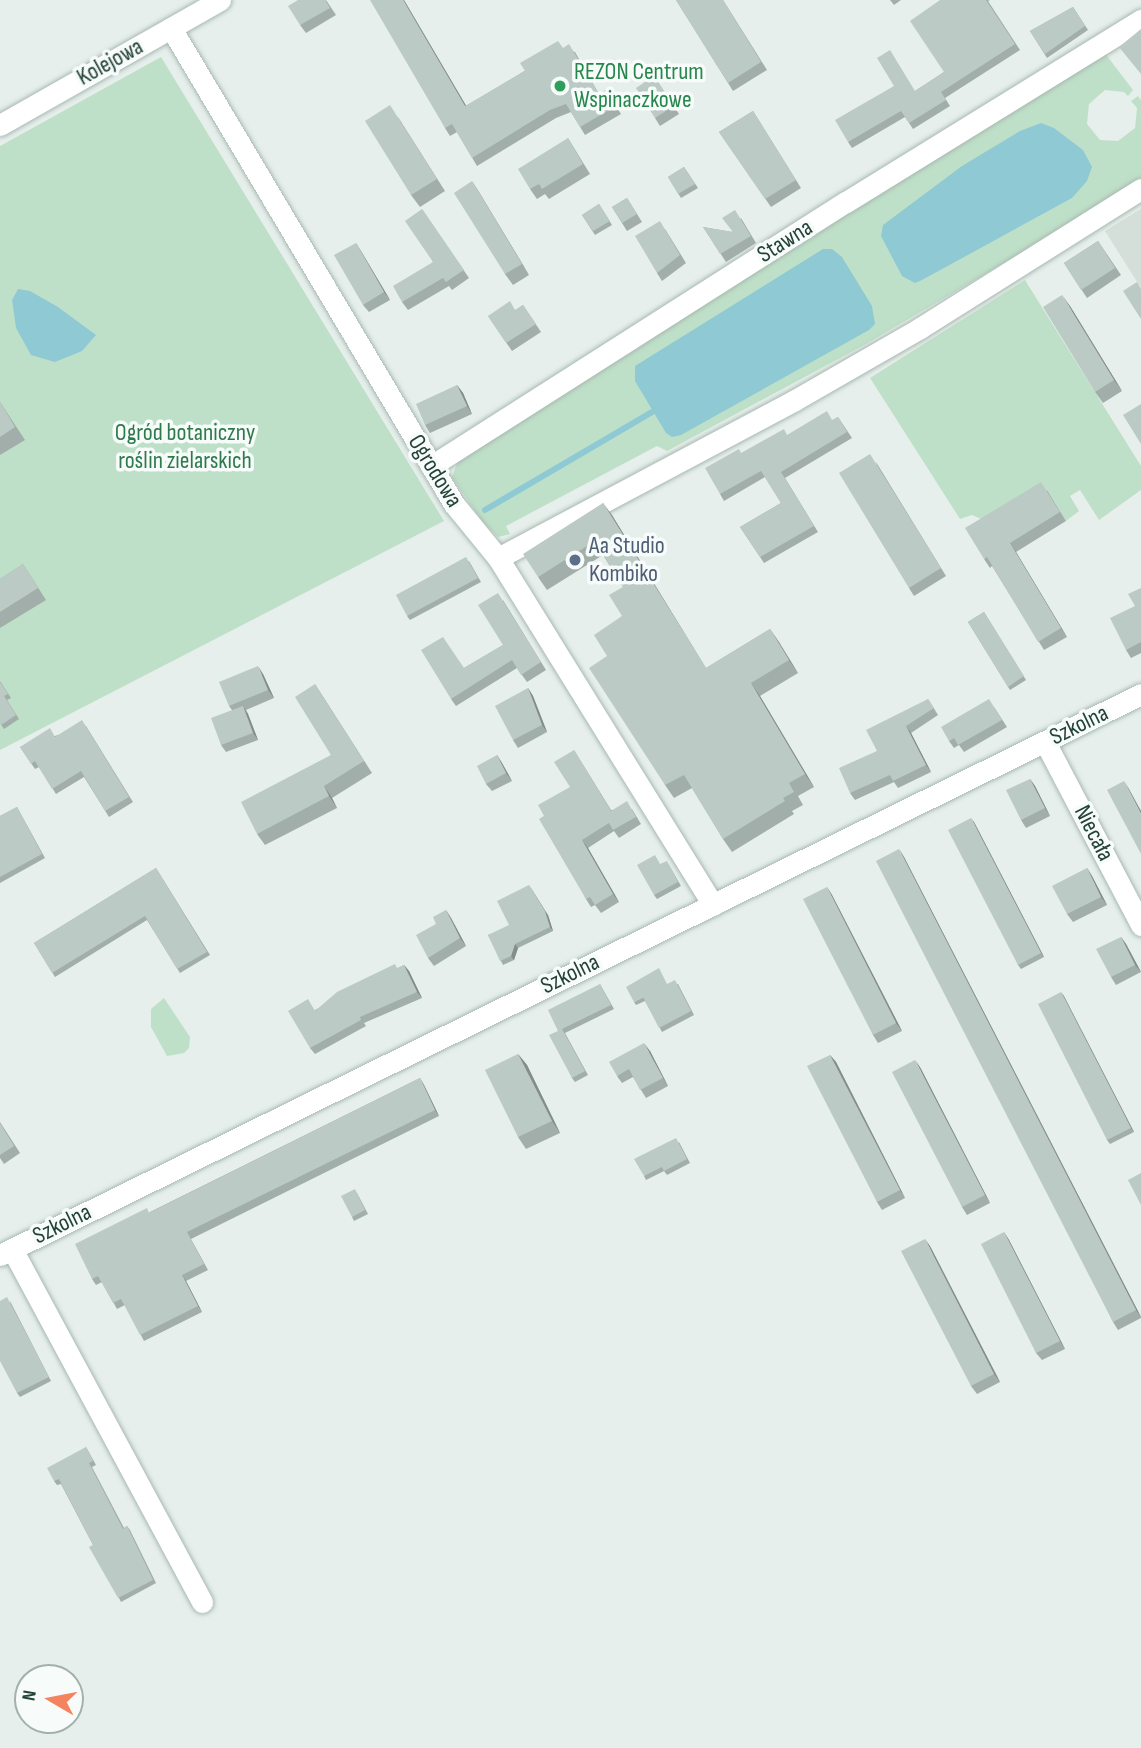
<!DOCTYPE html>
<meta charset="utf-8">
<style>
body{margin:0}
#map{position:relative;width:1141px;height:1748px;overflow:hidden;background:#e6efeb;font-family:"Sofia Sans Condensed",sans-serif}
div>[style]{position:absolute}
.built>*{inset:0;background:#d4dfda}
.green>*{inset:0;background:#bfe0c8}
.water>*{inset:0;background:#8ec9d4}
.stream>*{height:6px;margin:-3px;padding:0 3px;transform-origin:3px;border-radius:3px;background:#8ec9d4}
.roads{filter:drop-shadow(0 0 2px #a8b8b2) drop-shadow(0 0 2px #a8b8b2)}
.minor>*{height:21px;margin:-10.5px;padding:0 10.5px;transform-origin:10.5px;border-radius:10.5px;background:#fff}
.tertiary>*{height:21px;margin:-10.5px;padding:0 10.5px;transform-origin:10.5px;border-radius:10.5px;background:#fff}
.wall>*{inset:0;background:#a1aea9}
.shaded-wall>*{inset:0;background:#838d89}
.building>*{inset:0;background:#bbcac4}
.dots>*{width:19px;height:19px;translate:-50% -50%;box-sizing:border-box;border:4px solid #f7fbf9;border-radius:50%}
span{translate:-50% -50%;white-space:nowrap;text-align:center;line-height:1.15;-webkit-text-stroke:7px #f7fbf9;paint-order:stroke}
.street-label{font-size:24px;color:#24423a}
.leisure-label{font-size:24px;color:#27864d}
.left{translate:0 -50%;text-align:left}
.park-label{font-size:24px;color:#2d7a4b}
.service-label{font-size:24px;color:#4e5e75}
.north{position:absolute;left:14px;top:1664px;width:70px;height:70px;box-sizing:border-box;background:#f7fbf9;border:2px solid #a3b1ad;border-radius:50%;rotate:280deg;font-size:19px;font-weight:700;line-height:28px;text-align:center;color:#24423a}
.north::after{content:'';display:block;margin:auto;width:24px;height:32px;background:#f4845f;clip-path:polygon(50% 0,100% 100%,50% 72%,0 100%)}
</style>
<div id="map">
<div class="built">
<i style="clip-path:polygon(1141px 209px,1141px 288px,1105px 231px)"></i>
</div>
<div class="green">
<i style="clip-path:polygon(1104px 52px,1133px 90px,1128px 96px,1124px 92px,1105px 90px,1089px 104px,1087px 124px,1100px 140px,1118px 141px,1135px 128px,1137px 108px,1131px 101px,1138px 96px,1141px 100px,1141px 182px,866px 344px,667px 451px,657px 446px,506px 526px,510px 534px,498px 537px,482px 521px,452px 477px,460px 456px)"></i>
<i style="clip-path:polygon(161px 57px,444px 521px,0 750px,0 146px)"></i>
<i style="clip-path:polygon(1025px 280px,1141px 466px,1141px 490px,1099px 520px,1080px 490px,1070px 496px,1079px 511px,1066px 521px,1047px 490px,993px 524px,972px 515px,960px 519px,870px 378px)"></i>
<i style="clip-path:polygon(164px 998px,190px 1037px,189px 1048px,184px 1053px,167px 1056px,151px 1027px,151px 1009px)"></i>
</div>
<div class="water">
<i style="clip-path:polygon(1041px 123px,1054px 128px,1083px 150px,1092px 167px,1087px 181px,1072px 198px,922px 280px,915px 283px,902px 276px,881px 236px,883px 225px,962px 166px,1020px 131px)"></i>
<i style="clip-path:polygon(823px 249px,832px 249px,842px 257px,872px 306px,875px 324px,869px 330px,681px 435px,672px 437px,666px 433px,635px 381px,635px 366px)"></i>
<i style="clip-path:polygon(18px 289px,30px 291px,58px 307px,96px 335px,82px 351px,55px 362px,31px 355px,16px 328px,12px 300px)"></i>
</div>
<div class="stream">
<i style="left:485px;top:510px;width:194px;rotate:-30.4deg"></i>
</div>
<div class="roads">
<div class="minor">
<i style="left:171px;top:28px;width:554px;rotate:59.27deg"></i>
<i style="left:454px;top:504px;width:70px;rotate:50.8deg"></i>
<i style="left:498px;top:558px;width:408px;rotate:58.2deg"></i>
<i style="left:0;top:125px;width:253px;rotate:-29.6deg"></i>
<i style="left:431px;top:466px;width:492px;rotate:-32.5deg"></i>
<i style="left:846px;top:202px;width:347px;rotate:-31.7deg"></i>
<i style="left:498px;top:558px;width:336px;rotate:-28deg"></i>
<i style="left:795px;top:400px;width:144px;rotate:-29.9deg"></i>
<i style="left:920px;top:328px;width:261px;rotate:-32.2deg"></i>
<i style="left:1045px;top:742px;width:207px;rotate:62.3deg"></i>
<i style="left:12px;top:1249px;width:401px;rotate:61.7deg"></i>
</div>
<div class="tertiary">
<i style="left:0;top:1255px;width:1271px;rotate:-26.18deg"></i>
</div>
</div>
<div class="wall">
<i style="clip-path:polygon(326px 0,336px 15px,306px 33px,300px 25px)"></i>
<i style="clip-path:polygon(404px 0,466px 106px,563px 48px,575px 52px,599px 94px,606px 90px,621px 114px,585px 135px,571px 112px,556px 118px,477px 166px,457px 132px,450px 136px,445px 128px)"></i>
<i style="clip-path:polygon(676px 0,723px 0,767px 70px,733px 91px)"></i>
<i style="clip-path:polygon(890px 0,901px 0,894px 5px)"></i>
<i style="clip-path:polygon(940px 0,990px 0,988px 1px,1020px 50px,945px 98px,950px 106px,913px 129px,905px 117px,852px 148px,848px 142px,894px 86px,915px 91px,944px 72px)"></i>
<i style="clip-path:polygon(1073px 7px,1088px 30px,1047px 58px,1030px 31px)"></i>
<i style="clip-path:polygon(654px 76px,679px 114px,660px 126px,655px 118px)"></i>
<i style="clip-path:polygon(753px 111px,801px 188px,771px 207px,719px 132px)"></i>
<i style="clip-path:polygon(398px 117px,445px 191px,420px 207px,411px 195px)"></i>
<i style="clip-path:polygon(568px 138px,590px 174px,549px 199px,545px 194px,537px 199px,530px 189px)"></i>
<i style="clip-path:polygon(684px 167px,698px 188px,681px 198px,668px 177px)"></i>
<i style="clip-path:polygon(472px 181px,529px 275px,513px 285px,505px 274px)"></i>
<i style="clip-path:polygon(627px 198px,642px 222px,627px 231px,612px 207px)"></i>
<i style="clip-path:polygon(599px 204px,612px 225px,595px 235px,582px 215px)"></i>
<i style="clip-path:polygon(422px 209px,469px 278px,452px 290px,449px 286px,408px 310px,402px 302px,433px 262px)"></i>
<i style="clip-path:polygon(741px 218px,756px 243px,726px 262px,703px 227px,732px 232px)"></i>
<i style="clip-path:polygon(665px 229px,686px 263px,662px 281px,657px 273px)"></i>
<i style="clip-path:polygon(1098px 241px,1121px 275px,1087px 298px,1064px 263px)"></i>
<i style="clip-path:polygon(356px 243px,390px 300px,369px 312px,363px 305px)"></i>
<i style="clip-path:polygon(523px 305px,541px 332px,512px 351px,488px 316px,516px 310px)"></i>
<i style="clip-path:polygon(1070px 306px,1122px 391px,1103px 403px,1095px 392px)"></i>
<i style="clip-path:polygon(457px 385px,463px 393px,472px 414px,430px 433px,425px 425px)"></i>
<i style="clip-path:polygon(0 402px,25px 440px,0 455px)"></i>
<i style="clip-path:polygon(838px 417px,852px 438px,785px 478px,818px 532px,764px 563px,740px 527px,781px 503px,765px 477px,724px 501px,720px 494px,742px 453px,788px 435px,833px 420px)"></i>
<i style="clip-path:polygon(876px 462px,946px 576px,914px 596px,909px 588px)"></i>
<i style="clip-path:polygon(1047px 490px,1066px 521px,1016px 552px,1067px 637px,1044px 650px,992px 566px,990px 568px,984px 559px)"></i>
<i style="clip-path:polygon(603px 503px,706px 668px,770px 629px,798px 673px,760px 696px,814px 787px,798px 796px,803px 805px,792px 811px,794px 814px,732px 852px,723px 839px,692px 788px,674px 798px,665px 785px,607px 656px,622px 616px,623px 587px,603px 555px,547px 590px,538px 577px)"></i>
<i style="clip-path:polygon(469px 561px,481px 582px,410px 620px,407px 616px)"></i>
<i style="clip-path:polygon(23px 564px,46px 600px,0 628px,0 579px)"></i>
<i style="clip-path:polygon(1141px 588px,1141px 653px,1131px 658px,1126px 650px,1135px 606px)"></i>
<i style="clip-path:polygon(503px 600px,546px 670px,527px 682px,517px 668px,456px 706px,451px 699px,464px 668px,503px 645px)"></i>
<i style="clip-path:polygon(984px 612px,1026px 680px,1010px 690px,968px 622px)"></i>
<i style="clip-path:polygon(263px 674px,274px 698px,246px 710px,248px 714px,258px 740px,226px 752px,221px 745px,232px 710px,229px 706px)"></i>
<i style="clip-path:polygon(0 681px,11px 698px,7px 700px,19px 719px,4px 729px,0 723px)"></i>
<i style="clip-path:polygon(315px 684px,372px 773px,332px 798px,337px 808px,265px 845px,257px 834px,331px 755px)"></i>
<i style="clip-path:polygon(528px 688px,533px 696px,547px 732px,518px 748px,513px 740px)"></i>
<i style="clip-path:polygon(928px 699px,938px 715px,911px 733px,931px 772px,898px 788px,894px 782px,855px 800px,850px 793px,877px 751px)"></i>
<i style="clip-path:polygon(994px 707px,1007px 727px,964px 752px,959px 745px,954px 748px,949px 741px)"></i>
<i style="clip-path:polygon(86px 726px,133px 802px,109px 817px,84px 777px,56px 794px,39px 767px,35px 769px,20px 747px,55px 736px)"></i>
<i style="clip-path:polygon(574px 750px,611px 810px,632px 809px,641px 824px,619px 838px,614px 831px,588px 848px,619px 902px,601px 913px,595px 905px,591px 907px,586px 899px,544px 816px,570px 787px)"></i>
<i style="clip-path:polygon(497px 755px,502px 763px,512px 781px,492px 791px,486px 784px)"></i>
<i style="clip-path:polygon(1030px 779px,1035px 786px,1050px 816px,1026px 828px,1021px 820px)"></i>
<i style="clip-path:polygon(17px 807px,45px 858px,0 883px,0 816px)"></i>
<i style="clip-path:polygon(974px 822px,1044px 957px,1021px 969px,1018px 965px)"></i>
<i style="clip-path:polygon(899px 849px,904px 857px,1141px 1317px,1141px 1318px,1118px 1330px,1113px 1322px)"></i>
<i style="clip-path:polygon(660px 864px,669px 865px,681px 886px,657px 899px,654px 895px)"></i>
<i style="clip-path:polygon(156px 868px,210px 955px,180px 973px,147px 920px,55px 977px,34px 943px)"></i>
<i style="clip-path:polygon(1087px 868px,1092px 876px,1107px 905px,1073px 922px,1067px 914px)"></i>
<i style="clip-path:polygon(827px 887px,832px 895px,902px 1031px,878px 1043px,873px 1035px)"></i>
<i style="clip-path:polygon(446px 910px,451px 918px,466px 946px,434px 966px,428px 958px)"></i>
<i style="clip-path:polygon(548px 915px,553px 931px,518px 948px,514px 960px,503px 965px,488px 935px)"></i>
<i style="clip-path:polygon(1121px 937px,1126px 944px,1141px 972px,1116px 985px,1111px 977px)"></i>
<i style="clip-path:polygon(404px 965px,409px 971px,422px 998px,364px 1023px,366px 1026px,315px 1054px,310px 1048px,315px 1010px)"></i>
<i style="clip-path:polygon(600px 984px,614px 1009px,565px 1033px,588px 1075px,575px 1082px,572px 1078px,558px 1031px)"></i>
<i style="clip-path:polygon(668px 984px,678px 984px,694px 1015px,662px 1032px,645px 1001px,636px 1005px,634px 1002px)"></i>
<i style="clip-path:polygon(1061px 992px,1134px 1132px,1110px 1144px,1107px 1140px)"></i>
<i style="clip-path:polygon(650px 1051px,668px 1086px,646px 1098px,633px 1077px,622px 1083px,617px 1076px)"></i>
<i style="clip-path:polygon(518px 1054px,527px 1065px,560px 1133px,526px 1149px,518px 1137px)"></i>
<i style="clip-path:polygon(830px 1055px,836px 1062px,905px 1198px,882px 1210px,877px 1202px)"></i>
<i style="clip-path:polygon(920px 1067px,990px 1203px,967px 1215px,962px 1207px)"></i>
<i style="clip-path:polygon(420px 1078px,424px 1085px,439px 1116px,191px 1239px,208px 1270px,186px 1281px,202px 1312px,144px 1341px,125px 1305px,117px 1309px,102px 1282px,96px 1285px,92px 1279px,150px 1212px)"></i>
<i style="clip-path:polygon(0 1122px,20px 1153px,4px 1164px,0 1158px)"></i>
<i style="clip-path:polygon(679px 1142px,690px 1163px,667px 1175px,664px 1171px,646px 1180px,644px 1176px)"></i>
<i style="clip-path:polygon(357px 1193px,368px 1214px,354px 1221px,352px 1217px)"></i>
<i style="clip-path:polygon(1004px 1232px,1009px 1240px,1065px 1349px,1042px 1360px,1036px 1353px)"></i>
<i style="clip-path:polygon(930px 1246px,1000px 1382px,977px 1394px,971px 1386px)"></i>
<i style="clip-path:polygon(10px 1301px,51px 1381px,20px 1397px,17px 1393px)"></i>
<i style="clip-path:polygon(86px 1447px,96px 1465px,92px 1467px,124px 1528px,127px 1526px,130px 1530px,156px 1583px,121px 1602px,93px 1545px,61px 1484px,57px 1485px,54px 1481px)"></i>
</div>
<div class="shaded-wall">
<i style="clip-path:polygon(403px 0,404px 0,471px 114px,465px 106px)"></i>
<i style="clip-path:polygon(472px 181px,479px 192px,529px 275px,522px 264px)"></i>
<i style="clip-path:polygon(356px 243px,361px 251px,390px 300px,384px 292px)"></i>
<i style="clip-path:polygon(1062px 295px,1070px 306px,1122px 391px,1114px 380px)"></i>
<i style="clip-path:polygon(457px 385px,463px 393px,472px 414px,467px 406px)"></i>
<i style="clip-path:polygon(603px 503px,612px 515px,714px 681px,706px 668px)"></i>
<i style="clip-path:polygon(1010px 543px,1016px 552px,1067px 637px,1061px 628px)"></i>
<i style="clip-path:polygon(770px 629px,779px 642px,798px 673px,789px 660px)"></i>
<i style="clip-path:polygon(258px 666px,263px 674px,274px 698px,268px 690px)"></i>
<i style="clip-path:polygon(751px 683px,760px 696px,814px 787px,805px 774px)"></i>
<i style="clip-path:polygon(528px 688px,533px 696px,547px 732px,542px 725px)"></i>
<i style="clip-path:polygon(243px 706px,248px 714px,258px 740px,253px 733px)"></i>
<i style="clip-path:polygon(906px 726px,911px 733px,931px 772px,926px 765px)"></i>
<i style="clip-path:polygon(497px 755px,502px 763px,512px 781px,506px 773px)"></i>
<i style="clip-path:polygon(1030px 779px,1035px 786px,1050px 816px,1045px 808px)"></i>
<i style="clip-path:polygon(1124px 781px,1129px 789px,1141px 811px,1141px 814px)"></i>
<i style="clip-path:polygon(324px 786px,332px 798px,337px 808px,329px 796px)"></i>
<i style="clip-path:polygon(971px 818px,974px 822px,1044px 957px,1041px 953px)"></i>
<i style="clip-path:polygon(582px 840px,588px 848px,619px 902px,613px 894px)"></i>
<i style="clip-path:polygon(899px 849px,904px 857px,1141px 1317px,1136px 1310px)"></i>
<i style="clip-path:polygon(1087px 868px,1092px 876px,1107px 905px,1101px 897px)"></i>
<i style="clip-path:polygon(529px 885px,548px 915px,553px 931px,550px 927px)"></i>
<i style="clip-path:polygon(827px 887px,832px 895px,902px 1031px,896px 1023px)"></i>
<i style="clip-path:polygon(446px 910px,451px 918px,466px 946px,460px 938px)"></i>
<i style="clip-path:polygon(1121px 937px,1126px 944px,1141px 972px,1135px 965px)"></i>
<i style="clip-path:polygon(515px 944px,518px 948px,514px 960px,511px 956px)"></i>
<i style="clip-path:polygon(404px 965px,409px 971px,422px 998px,417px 992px)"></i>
<i style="clip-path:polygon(1061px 992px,1064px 996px,1134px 1132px,1131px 1128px)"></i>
<i style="clip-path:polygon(644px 1043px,650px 1051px,668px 1086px,663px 1078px)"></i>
<i style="clip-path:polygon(518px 1054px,527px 1065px,560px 1133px,552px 1121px)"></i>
<i style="clip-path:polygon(830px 1055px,836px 1062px,905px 1198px,900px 1190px)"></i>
<i style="clip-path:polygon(915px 1060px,920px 1067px,990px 1203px,985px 1195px)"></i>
<i style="clip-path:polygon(420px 1078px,424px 1085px,439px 1116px,435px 1110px)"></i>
<i style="clip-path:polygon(1004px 1232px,1009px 1240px,1065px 1349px,1060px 1341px)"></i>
<i style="clip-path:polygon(925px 1239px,930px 1246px,1000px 1382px,994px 1374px)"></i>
<i style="clip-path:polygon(182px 1275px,186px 1281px,202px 1312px,198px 1306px)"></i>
</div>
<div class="building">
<i style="clip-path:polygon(298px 0,325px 0,330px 8px,300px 25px,288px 6px)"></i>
<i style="clip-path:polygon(370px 0,403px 0,465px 106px,525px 71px,520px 63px,558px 41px,563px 48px,569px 44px,599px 94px,606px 90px,616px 106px,580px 127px,566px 104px,550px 110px,472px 158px,452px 124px,445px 128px)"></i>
<i style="clip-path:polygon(676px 0,723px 0,761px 62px,728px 83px)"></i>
<i style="clip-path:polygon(940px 0,986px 0,1015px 44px,941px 92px,946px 100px,909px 123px,901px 111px,848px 142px,835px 120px,894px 86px,877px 58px,890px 50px,915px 91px,944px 72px,910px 21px)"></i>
<i style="clip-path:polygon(1073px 7px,1085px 26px,1045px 54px,1030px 31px)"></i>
<i style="clip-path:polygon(1141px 29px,1141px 74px,1119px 47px)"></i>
<i style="clip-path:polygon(654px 76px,674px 106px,655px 118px,636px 88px)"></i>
<i style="clip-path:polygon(390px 105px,437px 179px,411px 195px,365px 121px)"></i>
<i style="clip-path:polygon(753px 111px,796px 180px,765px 199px,719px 132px)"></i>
<i style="clip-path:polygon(568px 138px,583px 164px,542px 189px,539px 184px,530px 189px,518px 169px)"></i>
<i style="clip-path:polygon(684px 167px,695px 184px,678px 194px,668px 177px)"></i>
<i style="clip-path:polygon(472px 181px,522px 264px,505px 274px,454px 193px)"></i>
<i style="clip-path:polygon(627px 198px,637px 214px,622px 223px,612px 207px)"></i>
<i style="clip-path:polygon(599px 204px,610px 221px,593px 231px,582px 215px)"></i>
<i style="clip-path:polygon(422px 209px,464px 270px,446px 282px,443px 278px,402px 302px,393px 286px,433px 262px,405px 221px)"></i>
<i style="clip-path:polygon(735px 210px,751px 236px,720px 254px,703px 227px,733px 232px,722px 218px)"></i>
<i style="clip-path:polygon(660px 221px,680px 255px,657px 273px,635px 236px)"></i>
<i style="clip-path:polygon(1098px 241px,1115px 268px,1081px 290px,1064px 263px)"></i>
<i style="clip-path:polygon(356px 243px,384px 292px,363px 305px,334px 255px)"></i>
<i style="clip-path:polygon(1137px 282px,1141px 289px,1141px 319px,1123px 291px)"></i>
<i style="clip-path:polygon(1062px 295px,1114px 380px,1095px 392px,1043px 307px)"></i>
<i style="clip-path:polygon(510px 301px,515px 310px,523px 305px,536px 324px,506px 343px,488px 316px)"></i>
<i style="clip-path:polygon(457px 385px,467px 406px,425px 425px,416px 404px)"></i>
<i style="clip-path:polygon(0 402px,15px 427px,0 437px)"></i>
<i style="clip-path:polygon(1141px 404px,1141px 444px,1123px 415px)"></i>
<i style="clip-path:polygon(827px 411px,832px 420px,838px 417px,847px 432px,781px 472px,814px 526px,760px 557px,740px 527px,781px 503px,761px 471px,720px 494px,705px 468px,739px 449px,741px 453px,784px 429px,787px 435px)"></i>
<i style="clip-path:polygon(870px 454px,941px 568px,909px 588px,839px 473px)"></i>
<i style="clip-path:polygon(1041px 482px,1060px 512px,1010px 543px,1061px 628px,1038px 642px,987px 557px,984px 559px,965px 528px)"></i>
<i style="clip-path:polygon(603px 503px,706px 668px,770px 629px,789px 660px,751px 683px,805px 774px,789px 783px,794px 792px,783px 798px,785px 801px,723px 839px,684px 775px,665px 785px,589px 668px,607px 656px,594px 635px,622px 616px,609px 595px,623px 587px,595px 541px,538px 577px,523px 554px)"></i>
<i style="clip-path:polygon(466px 557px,478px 578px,407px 616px,396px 595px)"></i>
<i style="clip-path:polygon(23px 564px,38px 588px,0 612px,0 579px)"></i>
<i style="clip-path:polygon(1141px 588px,1141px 642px,1126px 650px,1110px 618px,1135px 606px,1128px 594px)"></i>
<i style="clip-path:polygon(498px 593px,541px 662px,521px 675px,512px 660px,451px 699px,421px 650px,443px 637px,464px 668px,503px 645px,478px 605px)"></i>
<i style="clip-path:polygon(984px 612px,1024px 676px,1008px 687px,968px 622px)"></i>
<i style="clip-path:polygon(258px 666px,268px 690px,229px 706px,219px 682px)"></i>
<i style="clip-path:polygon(0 682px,8px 694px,4px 696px,16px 715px,1px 725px,0 723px)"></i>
<i style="clip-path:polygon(315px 684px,364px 761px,324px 786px,329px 796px,257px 834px,241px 802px,331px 755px,295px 697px)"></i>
<i style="clip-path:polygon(528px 688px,542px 725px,513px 740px,495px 706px)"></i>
<i style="clip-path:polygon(928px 699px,934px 708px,906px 726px,926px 765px,893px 781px,890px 775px,850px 793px,839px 768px,877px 751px,866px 730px)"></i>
<i style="clip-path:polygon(989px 699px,1002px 720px,958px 745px,954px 738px,949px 741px,941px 727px)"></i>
<i style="clip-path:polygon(243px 706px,253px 733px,221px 745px,211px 718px)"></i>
<i style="clip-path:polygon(82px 720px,129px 797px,105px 811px,81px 771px,52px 789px,35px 761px,31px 764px,20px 747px,50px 728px,55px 737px)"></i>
<i style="clip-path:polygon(574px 750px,611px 811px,627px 801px,636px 817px,613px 830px,609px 823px,582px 840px,613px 894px,595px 905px,590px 897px,586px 899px,539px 819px,544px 816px,538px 805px,570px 787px,554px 762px)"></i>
<i style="clip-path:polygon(497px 755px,506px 773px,486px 784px,477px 766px)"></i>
<i style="clip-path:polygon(1030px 779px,1045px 808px,1021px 820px,1006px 790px)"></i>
<i style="clip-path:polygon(1124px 781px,1141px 814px,1141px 854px,1107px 790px)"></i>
<i style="clip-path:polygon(17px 807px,42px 854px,0 877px,0 816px)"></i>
<i style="clip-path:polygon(971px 818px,1041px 953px,1018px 965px,948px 830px)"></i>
<i style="clip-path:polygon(899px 849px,1136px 1310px,1113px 1322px,876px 861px)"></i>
<i style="clip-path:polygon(655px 855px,660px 864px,667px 861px,678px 882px,654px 895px,637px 865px)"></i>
<i style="clip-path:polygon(156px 868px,207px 952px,177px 969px,145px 916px,52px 973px,34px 943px)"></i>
<i style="clip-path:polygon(1087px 868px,1101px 897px,1067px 914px,1052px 886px)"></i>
<i style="clip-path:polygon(529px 885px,545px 911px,550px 927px,515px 944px,511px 956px,500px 961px,488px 935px,509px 925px,497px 901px)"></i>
<i style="clip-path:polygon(827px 887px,896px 1023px,873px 1035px,803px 899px)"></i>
<i style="clip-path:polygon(446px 910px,460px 938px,428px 958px,416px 935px,436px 924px,433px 917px)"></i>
<i style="clip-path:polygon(1121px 937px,1135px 965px,1111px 977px,1096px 949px)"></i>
<i style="clip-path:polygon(395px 964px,397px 968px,404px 965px,417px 992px,360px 1017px,361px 1020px,310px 1048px,288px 1011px,308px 999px,315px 1011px,337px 992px)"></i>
<i style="clip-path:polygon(659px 968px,667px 984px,675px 980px,691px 1011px,659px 1028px,643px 997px,634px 1002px,626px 987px)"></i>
<i style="clip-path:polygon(600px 984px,611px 1005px,562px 1029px,585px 1071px,572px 1078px,549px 1035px,558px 1031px,548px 1010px)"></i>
<i style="clip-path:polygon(1061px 992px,1131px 1128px,1107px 1140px,1038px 1004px)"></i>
<i style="clip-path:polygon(644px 1043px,663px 1078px,640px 1090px,629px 1069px,617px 1076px,609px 1062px)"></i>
<i style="clip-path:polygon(518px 1054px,552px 1121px,518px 1137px,485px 1070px)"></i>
<i style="clip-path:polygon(830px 1055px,900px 1190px,877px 1202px,807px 1066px)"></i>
<i style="clip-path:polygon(915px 1060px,985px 1195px,962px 1207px,892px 1072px)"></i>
<i style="clip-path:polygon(420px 1078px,435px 1110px,187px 1232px,204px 1264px,182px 1275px,198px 1306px,140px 1335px,121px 1299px,113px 1303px,98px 1276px,92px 1279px,75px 1244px,147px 1208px,149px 1213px)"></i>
<i style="clip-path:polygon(0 1123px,14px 1146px,0 1155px)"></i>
<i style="clip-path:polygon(676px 1138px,687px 1159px,664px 1171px,662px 1167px,644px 1176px,634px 1159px)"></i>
<i style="clip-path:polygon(1141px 1173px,1141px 1205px,1128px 1180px)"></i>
<i style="clip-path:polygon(355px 1189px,365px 1210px,352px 1217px,341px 1196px)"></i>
<i style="clip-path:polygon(1004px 1232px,1060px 1341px,1036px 1353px,981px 1244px)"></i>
<i style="clip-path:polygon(925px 1239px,994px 1374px,971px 1386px,901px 1251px)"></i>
<i style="clip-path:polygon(7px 1297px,49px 1377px,17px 1393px,0 1361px,0 1301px)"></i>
<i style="clip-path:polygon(86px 1447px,93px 1461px,89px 1463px,123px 1529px,127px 1526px,153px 1580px,118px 1598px,89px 1547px,93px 1545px,59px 1479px,54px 1481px,47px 1468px)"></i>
</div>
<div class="dots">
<i style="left:560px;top:86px;background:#2e9e5b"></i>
<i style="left:575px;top:560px;background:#5c6f8a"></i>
</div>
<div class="street-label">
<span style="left:110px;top:62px;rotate:-29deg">Kolejowa</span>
<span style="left:785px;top:241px;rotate:-32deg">Stawna</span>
<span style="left:435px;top:471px;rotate:58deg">Ogrodowa</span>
<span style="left:1079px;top:725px;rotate:-26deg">Szkolna</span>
<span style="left:1094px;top:833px;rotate:63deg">Niecała</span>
<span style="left:570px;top:974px;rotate:-26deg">Szkolna</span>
<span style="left:62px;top:1224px;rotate:-26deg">Szkolna</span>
</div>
<div class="leisure-label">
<span class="left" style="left:574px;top:86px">REZON Centrum<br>Wspinaczkowe</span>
</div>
<div class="park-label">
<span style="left:185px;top:447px">Ogród botaniczny<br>roślin zielarskich</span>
</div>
<div class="service-label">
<span class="left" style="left:589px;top:560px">Aa Studio<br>Kombiko</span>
</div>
<div class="north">N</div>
</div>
